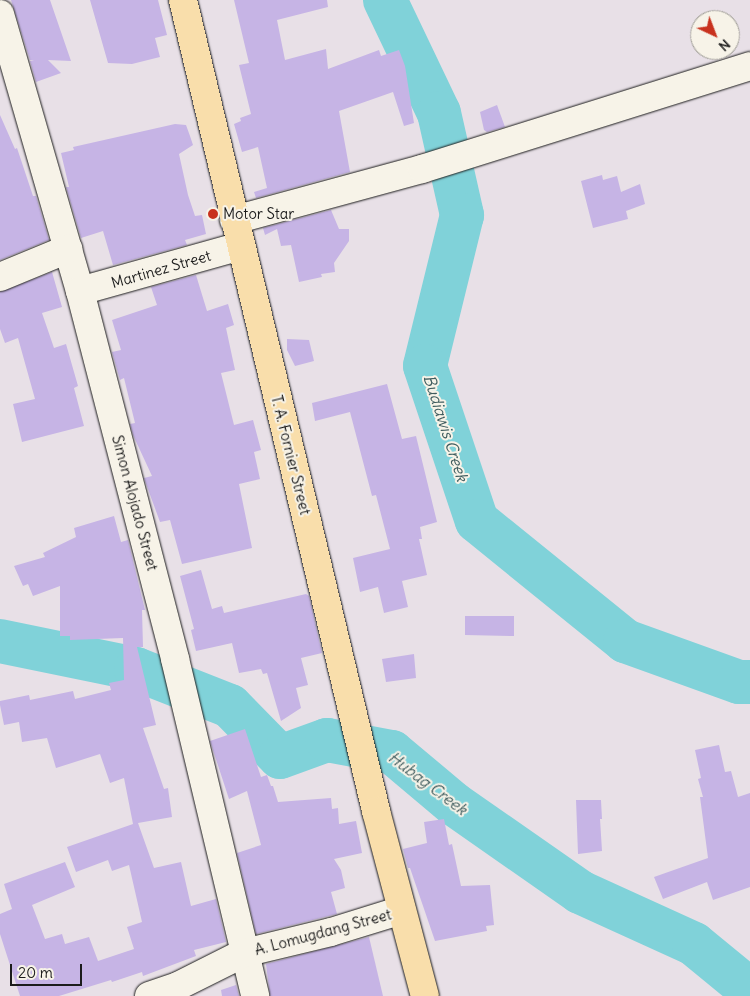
<!DOCTYPE html>
<style>
body{margin:0}
#map{position:relative;width:750px;height:996px;overflow:hidden;background:#e8e0e7;font-family:Delius,sans-serif}
div>[style]{position:absolute}
.river>*{height:44px;margin:-22px;padding:0 22px;transform-origin:22px;border-radius:22px;background:#80d2d9}
.building>*{inset:0;background:#c6b4e5}
.roads{filter:drop-shadow(0 0 1px #1c1c1c) drop-shadow(0 0 1px #1c1c1c)}
.minor>*{height:28px;margin:-14px;padding:0 14px;transform-origin:14px;border-radius:14px;background:#f7f3e8}
.tertiary>*{height:28px;margin:-14px;padding:0 14px;transform-origin:14px;border-radius:14px;background:#f7f3e8}
.primary>*{height:28px;margin:-14px;padding:0 14px;transform-origin:14px;border-radius:14px;background:#f9deab}
.dots>*{width:14px;height:14px;translate:-50% -50%;box-sizing:border-box;border:2px solid #f7f3e8;border-radius:50%}
span{translate:-50% -50%;white-space:nowrap;text-align:center;line-height:1.15;-webkit-text-stroke:4px #f7f3e8;paint-order:stroke}
.poi-label{font-size:15px;color:#1c1c1c}
.left{translate:0 -50%;text-align:left}
.street-label{font-size:15px;color:#1c1c1c}
.water-label{font-size:16px;color:#3f5c5e;font-style:italic}
.north{position:absolute;left:690px;top:10px;width:50px;height:50px;box-sizing:border-box;background:#f7f3e8;border:1px solid #9f9d96;border-radius:50%;rotate:137deg;font-size:14px;font-weight:700;line-height:20px;text-align:center;color:#1c1c1c}
.north::after{content:'';display:block;margin:auto;width:18px;height:22px;background:#c8321e;clip-path:polygon(50% 0,100% 100%,50% 72%,0 100%)}
.scale{position:absolute;left:10px;top:964px;width:72px;height:22px;box-sizing:border-box;border:2px solid #1c1c1c;border-top:0;padding-left:6px;font-size:15px;line-height:18px;white-space:nowrap;color:#1c1c1c;-webkit-text-stroke:4px #f7f3e8;paint-order:stroke}
</style>
<div id="map">
<div class="river">
<i style="left:385px;top:0;width:125px;rotate:64.5deg"></i>
<i style="left:439px;top:113px;width:105px;rotate:77.3deg"></i>
<i style="left:462px;top:215px;width:155px;rotate:103.8deg"></i>
<i style="left:425px;top:366px;width:163px;rotate:71.5deg"></i>
<i style="left:477px;top:521px;width:191px;rotate:39deg"></i>
<i style="left:625px;top:641px;width:121px;rotate:19.8deg"></i>
<i style="left:739px;top:682px;width:11px"></i>
<i style="left:0;top:641px;width:139px;rotate:11.6deg"></i>
<i style="left:136px;top:669px;width:101px;rotate:21.5deg"></i>
<i style="left:230px;top:706px;width:71px;rotate:45.6deg"></i>
<i style="left:280px;top:757px;width:50px;rotate:-19.9deg"></i>
<i style="left:327px;top:740px;width:66px;rotate:10.5deg"></i>
<i style="left:392px;top:752px;width:81px;rotate:40deg"></i>
<i style="left:454px;top:804px;width:154px;rotate:34.9deg"></i>
<i style="left:580px;top:892px;width:125px;rotate:24.5deg"></i>
<i style="left:694px;top:944px;width:72px;rotate:39.4deg"></i>
</div>
<div class="building">
<i style="clip-path:polygon(11px 0,50px 0,71px 61px,48px 60px,61px 73px,36px 82px,30px 61px,34px 60px,30px 60px)"></i>
<i style="clip-path:polygon(90px 0,158px 0,167px 35px,155px 38px,160px 57px,132px 64px,108px 63px)"></i>
<i style="clip-path:polygon(234px 0,327px 0,328px 7px,277px 20px,285px 60px,326px 49px,328px 69px,379px 50px,381px 56px,399px 50px,405px 66px,414px 123px,404px 126px,393px 92px,339px 111px,350px 172px,256px 198px,254px 192px,267px 188px,258px 147px,242px 152px,234px 124px,241px 121px,240px 118px,251px 114px,239px 65px,249px 63px)"></i>
<i style="clip-path:polygon(497px 105px,505px 127px,487px 132px,484px 130px,480px 112px)"></i>
<i style="clip-path:polygon(0 115px,15px 149px,17px 148px,33px 196px,36px 196px,49px 240px,0 260px)"></i>
<i style="clip-path:polygon(175px 124px,186px 125px,190px 136px,193px 145px,179px 154px,188px 195px,195px 216px,202px 215px,206px 234px,185px 240px,187px 245px,113px 265px,103px 231px,81px 238px,66px 187px,69px 187px,61px 153px,74px 150px,73px 147px)"></i>
<i style="clip-path:polygon(602px 175px,603px 180px,617px 176px,621px 192px,640px 184px,645px 204px,626px 211px,628px 219px,593px 228px,581px 181px)"></i>
<i style="clip-path:polygon(331px 210px,339px 229px,349px 229px,349px 241px,334px 263px,335px 272px,321px 274px,322px 277px,299px 282px,291px 245px,281px 246px,277px 229px,265px 235px,263px 228px)"></i>
<i style="clip-path:polygon(52px 272px,62px 307px,42px 313px,54px 348px,66px 344px,78px 386px,74px 388px,84px 426px,22px 442px,13px 404px,35px 399px,18px 338px,5px 343px,0 329px,0 292px)"></i>
<i style="clip-path:polygon(196px 275px,207px 311px,228px 304px,234px 325px,226px 328px,235px 370px,221px 373px,234px 425px,253px 420px,261px 450px,254px 452px,260px 479px,239px 484px,252px 548px,182px 564px,170px 520px,160px 522px,145px 481px,144px 478px,152px 476px,133px 435px,130px 424px,135px 423px,124px 378px,120px 380px,112px 352px,121px 350px,112px 320px,157px 305px,151px 287px)"></i>
<i style="clip-path:polygon(287px 339px,309px 340px,314px 361px,295px 366px,287px 350px)"></i>
<i style="clip-path:polygon(387px 384px,402px 439px,416px 436px,437px 522px,420px 527px,422px 539px,419px 539px,427px 575px,402px 581px,408px 607px,384px 613px,378px 587px,360px 592px,353px 558px,390px 549px,376px 495px,372px 496px,350px 412px,315px 421px,312px 403px)"></i>
<i style="clip-path:polygon(114px 516px,121px 542px,128px 540px,145px 610px,142px 610px,143px 647px,137px 647px,156px 725px,143px 728px,164px 789px,168px 788px,172px 817px,138px 823px,154px 868px,181px 862px,191px 906px,216px 899px,226px 942px,194px 950px,196px 956px,143px 976px,142px 972px,112px 982px,111px 980px,59px 996px,20px 996px,0 934px,0 914px,12px 909px,4px 884px,65px 862px,75px 887px,32px 905px,45px 939px,62px 934px,65px 944px,89px 937px,98px 961px,134px 949px,127px 927px,142px 922px,129px 865px,112px 871px,108px 860px,76px 872px,67px 847px,133px 824px,124px 778px,110px 783px,100px 754px,56px 768px,47px 738px,22px 742px,19px 722px,4px 725px,0 705px,0 701px,29px 695px,30px 700px,73px 691px,75px 699px,111px 690px,109px 683px,124px 680px,123px 638px,70px 640px,70px 636px,60px 636px,60px 586px,33px 596px,28px 584px,23px 586px,14px 566px,45px 557px,43px 553px,76px 537px,74px 528px)"></i>
<i style="clip-path:polygon(201px 570px,212px 609px,222px 606px,224px 613px,306px 594px,309px 596px,322px 653px,301px 658px,308px 685px,296px 688px,301px 708px,281px 721px,267px 673px,263px 674px,261px 669px,239px 673px,232px 643px,196px 651px,191px 630px,194px 629px,180px 576px)"></i>
<i style="clip-path:polygon(465px 616px,514px 616px,514px 636px,465px 635px)"></i>
<i style="clip-path:polygon(414px 654px,416px 678px,386px 682px,382px 659px)"></i>
<i style="clip-path:polygon(245px 729px,261px 777px,267px 775px,271px 786px,273px 786px,278px 802px,331px 798px,332px 809px,338px 808px,339px 824px,356px 821px,362px 853px,334px 859px,341px 870px,345px 888px,331px 892px,337px 914px,256px 934px,237px 853px,261px 845px,247px 791px,229px 799px,210px 741px)"></i>
<i style="clip-path:polygon(719px 745px,725px 772px,731px 771px,738px 797px,750px 793px,750px 887px,713px 900px,707px 882px,663px 899px,654px 877px,708px 858px,700px 797px,703px 797px,698px 779px,701px 778px,695px 750px)"></i>
<i style="clip-path:polygon(576px 800px,601px 800px,602px 819px,600px 819px,602px 851px,578px 854px)"></i>
<i style="clip-path:polygon(444px 819px,449px 845px,452px 844px,461px 886px,490px 885px,494px 925px,486px 926px,487px 931px,435px 941px,410px 868px,408px 868px,403px 849px,427px 843px,424px 822px)"></i>
<i style="clip-path:polygon(369px 937px,383px 996px,270px 996px,266px 964px)"></i>
<i style="clip-path:polygon(236px 985px,239px 996px,222px 996px,221px 990px)"></i>
</div>
<div class="roads">
<div class="minor">
<i style="left:0;top:14px;width:288px;rotate:73.9deg"></i>
<i style="left:80px;top:291px;width:380px;rotate:75.5deg"></i>
<i style="left:175px;top:659px;width:346px;rotate:76.6deg"></i>
<i style="left:234px;top:220px;width:195px;rotate:-15.2deg"></i>
<i style="left:422px;top:169px;width:344px;rotate:-17.4deg"></i>
<i style="left:0;top:277px;width:74px;rotate:-22.4deg"></i>
<i style="left:80px;top:291px;width:167px;rotate:-15.6deg"></i>
<i style="left:149px;top:996px;width:31px;rotate:-19deg"></i>
<i style="left:178px;top:986px;width:74px;rotate:-26.6deg"></i>
</div>
<div class="tertiary">
<i style="left:244px;top:953px;width:89px;rotate:-13.6deg"></i>
<i style="left:331px;top:932px;width:74px;rotate:-17.2deg"></i>
</div>
<div class="primary">
<i style="left:183px;top:0;width:834px;rotate:76.61deg"></i>
<i style="left:376px;top:811px;width:191px;rotate:75.2deg"></i>
</div>
</div>
<div class="dots">
<i style="left:213px;top:214px;background:#c8321e"></i>
</div>
<div class="poi-label">
<span class="left" style="left:223px;top:214px">Motor Star</span>
</div>
<div class="street-label">
<span style="left:161px;top:269px;rotate:-16deg">Martinez Street</span>
<span style="left:291px;top:455px;rotate:76deg">T. A. Fornier Street</span>
<span style="left:135px;top:503px;rotate:75deg">Simon Alojado Street</span>
<span style="left:323px;top:932px;rotate:-15deg">A. Lomugdang Street</span>
</div>
<div class="water-label">
<span style="left:446px;top:428px;rotate:72deg">Budiawis Creek</span>
<span style="left:428px;top:783px;rotate:37deg">Hubag Creek</span>
</div>
<div class="north">N</div>
<div class="scale">20 m</div>
</div>
